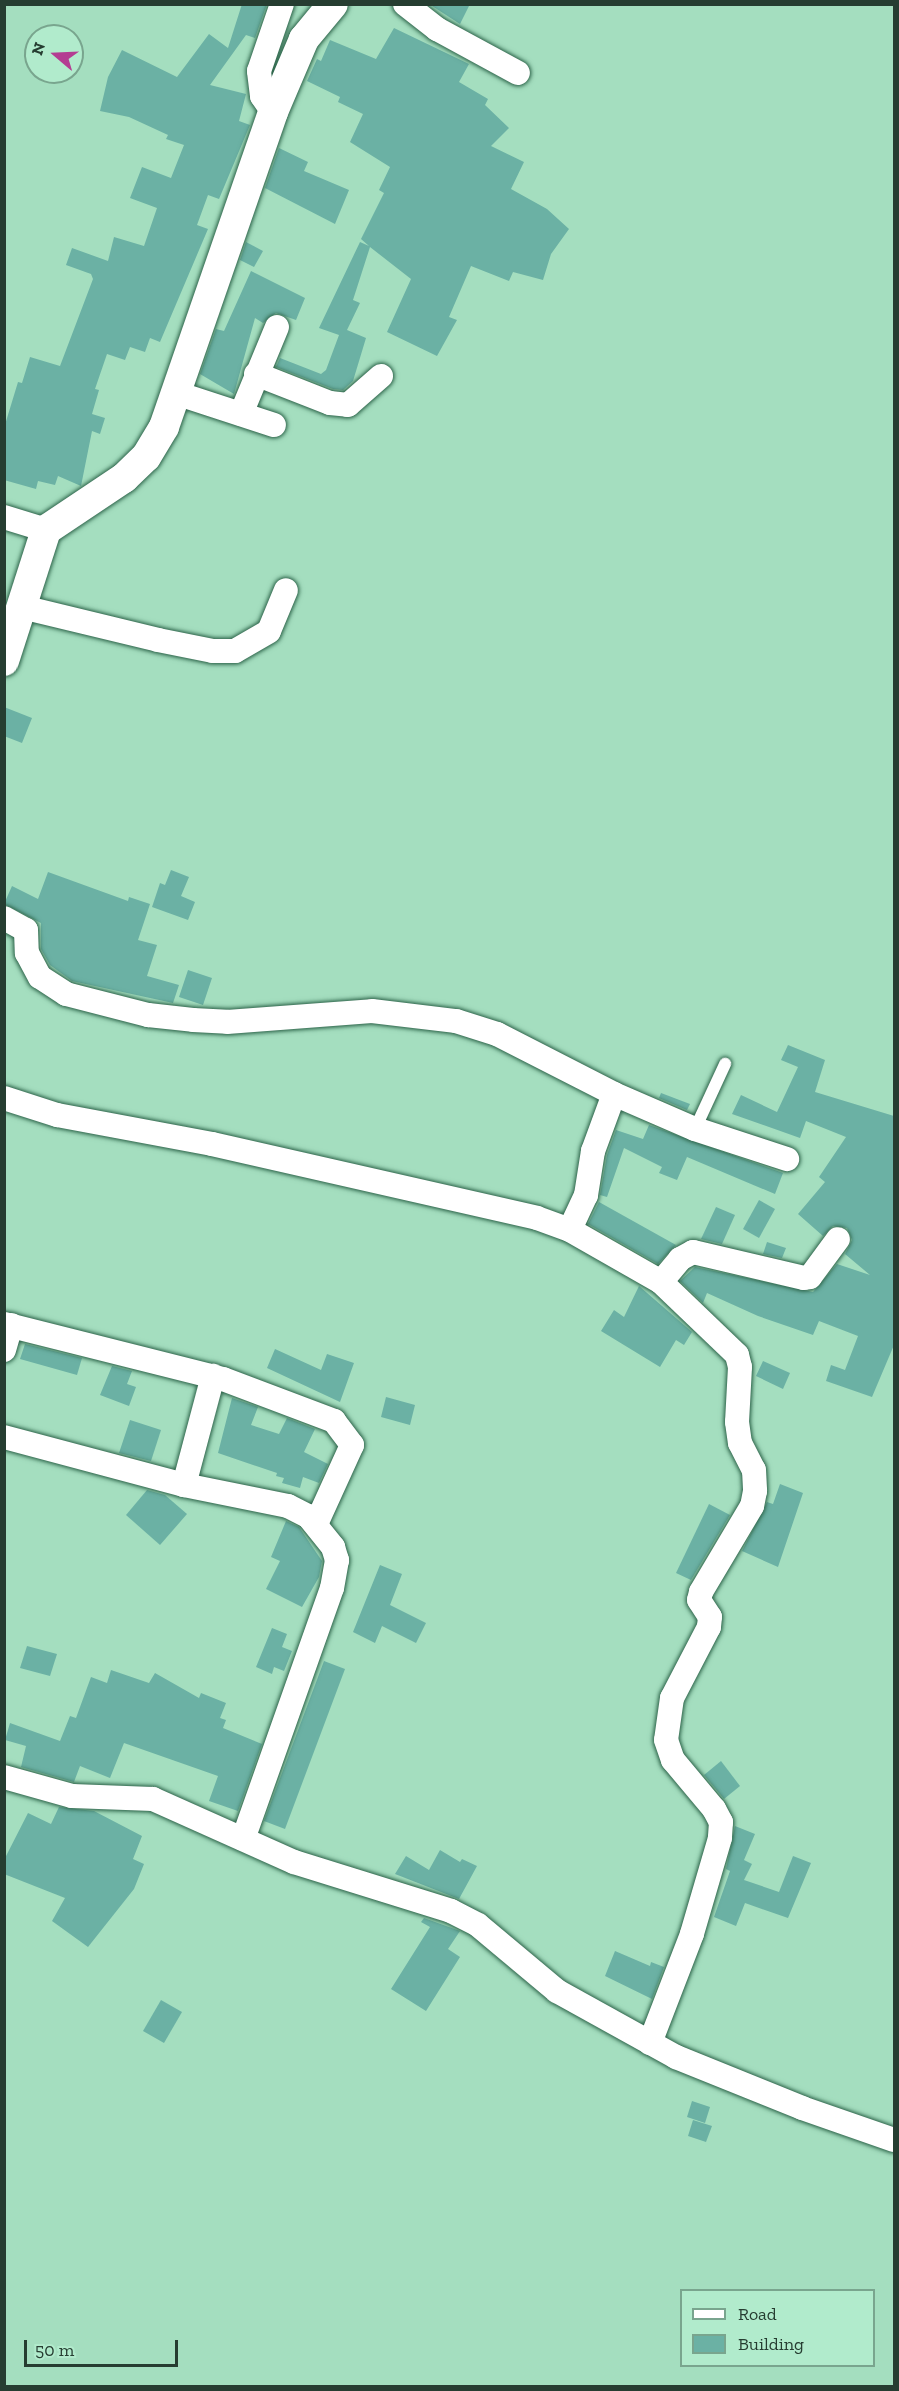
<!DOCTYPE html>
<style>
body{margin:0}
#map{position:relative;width:899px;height:2391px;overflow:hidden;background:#a4debf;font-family:"Zilla Slab",serif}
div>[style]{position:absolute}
.building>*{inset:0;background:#6bb1a4}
.roads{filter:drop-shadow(0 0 2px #2c6349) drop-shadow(0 0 2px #2c6349)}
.service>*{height:12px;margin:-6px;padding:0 6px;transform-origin:6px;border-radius:6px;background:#fff}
.minor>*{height:24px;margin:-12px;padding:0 12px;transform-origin:12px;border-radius:12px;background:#fff}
.tertiary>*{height:30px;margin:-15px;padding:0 15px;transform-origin:15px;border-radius:15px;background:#fff}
span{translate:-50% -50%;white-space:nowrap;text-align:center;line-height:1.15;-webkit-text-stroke:6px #b1ebcc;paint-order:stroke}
.frame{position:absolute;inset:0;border:6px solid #263d31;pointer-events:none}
.legend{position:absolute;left:680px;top:2289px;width:195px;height:78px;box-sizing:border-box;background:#b1ebcc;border:2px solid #79a58e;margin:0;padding:8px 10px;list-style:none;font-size:18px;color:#263d31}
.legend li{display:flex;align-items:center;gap:12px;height:30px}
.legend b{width:30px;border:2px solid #79a58e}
.north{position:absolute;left:24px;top:24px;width:60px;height:60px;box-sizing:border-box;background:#b1ebcc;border:2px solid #79a58e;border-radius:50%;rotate:289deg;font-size:16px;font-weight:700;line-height:24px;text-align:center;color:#263d31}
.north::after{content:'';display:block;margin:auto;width:21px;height:27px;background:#b43d92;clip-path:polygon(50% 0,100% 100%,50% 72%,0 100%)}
.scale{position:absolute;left:24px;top:2340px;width:154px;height:27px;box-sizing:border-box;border:3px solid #263d31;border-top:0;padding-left:8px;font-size:18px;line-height:21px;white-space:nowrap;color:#263d31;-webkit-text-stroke:4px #b1ebcc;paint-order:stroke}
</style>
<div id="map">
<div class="building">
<i style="clip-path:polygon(242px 4px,267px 4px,255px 38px,246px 35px,210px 85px,246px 94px,239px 121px,250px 125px,219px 199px,208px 195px,197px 225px,208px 229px,160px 342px,150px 338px,145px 352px,130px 347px,125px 360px,107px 354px,95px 389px,99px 390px,92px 414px,105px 418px,100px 434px,92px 431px,81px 486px,58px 476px,55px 485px,38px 481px,36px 489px,4px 480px,4px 428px,18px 382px,22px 383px,30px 357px,60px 366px,93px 279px,91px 274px,66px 265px,72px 248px,108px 261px,114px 237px,144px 246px,157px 208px,130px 198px,142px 167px,171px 178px,184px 145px,166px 139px,168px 135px,129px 117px,100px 111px,108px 77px,122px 50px,177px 77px,209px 34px,228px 48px)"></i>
<i style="clip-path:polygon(429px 4px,470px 4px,460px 24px)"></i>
<i style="clip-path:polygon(394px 28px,469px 64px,459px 82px,488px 99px,485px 105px,509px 128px,491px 146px,524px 162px,511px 189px,547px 209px,569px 229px,551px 254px,543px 280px,513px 272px,509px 281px,471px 266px,449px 317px,457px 320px,437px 356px,387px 332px,411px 279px,370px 247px,353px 300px,360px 303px,347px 330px,366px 338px,353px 381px,343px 390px,333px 389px,276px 367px,280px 358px,321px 374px,326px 370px,339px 335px,319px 328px,360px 242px,369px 246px,361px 239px,384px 193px,379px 190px,390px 167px,350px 142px,363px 114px,338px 102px,340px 97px,307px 81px,317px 59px,321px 61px,330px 40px,376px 59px)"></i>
<i style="clip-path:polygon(279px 148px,308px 162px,304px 171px,349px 190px,335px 224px,265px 188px)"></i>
<i style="clip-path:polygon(246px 242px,263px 251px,254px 267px,240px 260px)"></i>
<i style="clip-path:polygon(251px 271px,305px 298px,296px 320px,276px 313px,263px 323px,255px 318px,234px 394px,200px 374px,216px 329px,224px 331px)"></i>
<i style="clip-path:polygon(4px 707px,32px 718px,22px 743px,4px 736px)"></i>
<i style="clip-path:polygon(171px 870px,189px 877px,181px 896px,195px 902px,188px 920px,152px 907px,160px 883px,165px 885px)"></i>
<i style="clip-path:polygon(48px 872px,128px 901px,129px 897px,150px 904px,138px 940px,157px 945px,147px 976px,179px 985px,173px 1003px,72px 981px,50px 965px,41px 949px,41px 923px,4px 904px,12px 886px,38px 899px)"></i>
<i style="clip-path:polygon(188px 970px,212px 978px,203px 1005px,179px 997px)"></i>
<i style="clip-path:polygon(788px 1045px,825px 1060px,815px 1092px,894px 1116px,894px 1345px,872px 1397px,826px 1381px,831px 1365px,845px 1370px,858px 1336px,819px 1321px,813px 1335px,758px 1316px,707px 1293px,703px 1303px,680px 1281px,695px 1267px,813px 1292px,837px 1264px,870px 1275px,845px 1254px,852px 1240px,847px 1228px,833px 1226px,823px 1236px,798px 1214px,825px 1182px,819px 1177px,846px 1137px,806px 1121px,800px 1138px,732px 1114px,741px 1095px,777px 1112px,798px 1067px,781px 1060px)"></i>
<i style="clip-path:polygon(661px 1093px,690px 1104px,687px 1110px,659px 1098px)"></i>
<i style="clip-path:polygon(649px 1125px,783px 1173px,775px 1194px,687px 1157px,677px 1180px,659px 1173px,662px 1167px,624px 1148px,607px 1197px,600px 1195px,607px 1155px,616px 1130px,643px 1139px)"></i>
<i style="clip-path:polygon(759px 1200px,775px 1209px,759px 1238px,743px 1229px)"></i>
<i style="clip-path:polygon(599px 1202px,676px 1245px,658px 1264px,588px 1224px)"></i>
<i style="clip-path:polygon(716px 1207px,735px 1215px,722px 1244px,701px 1239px)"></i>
<i style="clip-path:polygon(767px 1242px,786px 1248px,782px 1258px,763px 1254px)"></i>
<i style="clip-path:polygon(639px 1286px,692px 1332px,684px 1345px,676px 1340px,660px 1367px,601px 1331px,614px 1310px,624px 1317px)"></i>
<i style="clip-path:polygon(25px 1344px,82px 1358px,77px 1375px,20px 1359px)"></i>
<i style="clip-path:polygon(275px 1349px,321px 1370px,327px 1354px,354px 1363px,340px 1402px,267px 1368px)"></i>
<i style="clip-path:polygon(763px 1361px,790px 1373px,783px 1389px,756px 1376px)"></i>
<i style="clip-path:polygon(112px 1366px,132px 1371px,127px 1384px,136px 1387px,129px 1406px,100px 1395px)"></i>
<i style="clip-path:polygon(386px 1397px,415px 1405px,410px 1425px,381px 1417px)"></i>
<i style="clip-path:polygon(232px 1398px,258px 1407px,251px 1425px,279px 1434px,287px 1418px,315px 1429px,304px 1452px,328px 1464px,319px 1483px,303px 1477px,300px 1488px,282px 1483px,284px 1478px,276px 1476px,277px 1473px,218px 1453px)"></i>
<i style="clip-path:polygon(130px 1420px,161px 1430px,151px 1461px,119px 1453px)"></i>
<i style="clip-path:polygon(780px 1484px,803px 1493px,778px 1567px,742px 1551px,767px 1502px,773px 1504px)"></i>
<i style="clip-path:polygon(147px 1490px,165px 1495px,187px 1514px,160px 1545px,126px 1515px)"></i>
<i style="clip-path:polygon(709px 1504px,730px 1515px,691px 1580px,676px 1573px)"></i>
<i style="clip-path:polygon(286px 1521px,299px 1527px,322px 1561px,319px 1577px,302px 1607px,266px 1589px,280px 1561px,271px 1557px)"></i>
<i style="clip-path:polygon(380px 1565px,402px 1574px,390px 1605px,426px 1623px,416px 1643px,382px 1626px,375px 1643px,353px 1632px)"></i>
<i style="clip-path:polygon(272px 1628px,287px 1634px,282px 1647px,292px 1651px,284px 1671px,274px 1667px,272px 1674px,256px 1667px)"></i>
<i style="clip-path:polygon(27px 1646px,57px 1654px,50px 1676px,20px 1668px)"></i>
<i style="clip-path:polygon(324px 1661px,345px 1669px,285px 1829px,264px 1821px)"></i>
<i style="clip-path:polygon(111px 1670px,149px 1683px,155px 1673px,199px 1698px,201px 1693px,226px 1703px,220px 1718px,226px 1720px,223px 1728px,262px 1744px,238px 1811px,209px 1801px,218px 1776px,124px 1743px,110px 1778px,80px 1766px,74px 1782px,21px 1767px,26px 1746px,5px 1740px,10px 1723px,60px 1741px,70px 1716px,76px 1718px,91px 1677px,107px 1683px)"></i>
<i style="clip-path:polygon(721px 1761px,740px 1786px,724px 1799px,704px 1775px)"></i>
<i style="clip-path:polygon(59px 1807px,94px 1811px,142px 1836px,133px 1859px,144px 1864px,134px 1889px,88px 1947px,52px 1921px,65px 1898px,4px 1874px,4px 1860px,28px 1813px,51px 1824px)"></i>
<i style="clip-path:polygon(735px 1826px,755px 1834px,744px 1860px,752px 1864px,744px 1880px,779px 1892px,793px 1856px,811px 1863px,788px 1918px,745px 1903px,736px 1926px,714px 1917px,730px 1871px,726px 1869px)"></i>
<i style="clip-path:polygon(440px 1850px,460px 1862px,462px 1859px,477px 1866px,459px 1899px,395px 1874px,406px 1856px,429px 1870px)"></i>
<i style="clip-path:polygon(424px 1918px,460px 1931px,448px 1949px,460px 1957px,426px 2011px,391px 1989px,430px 1927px,421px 1922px)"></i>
<i style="clip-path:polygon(615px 1951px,650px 1966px,651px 1962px,664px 1967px,652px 1999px,605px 1976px)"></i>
<i style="clip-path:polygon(161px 2000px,182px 2012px,164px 2043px,143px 2031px)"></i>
<i style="clip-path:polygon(692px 2101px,710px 2107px,705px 2123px,687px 2117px)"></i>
<i style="clip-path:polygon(693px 2120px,712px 2126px,706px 2142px,688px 2136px)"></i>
</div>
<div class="roads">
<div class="service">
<i style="left:695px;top:1129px;width:72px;rotate:-65.2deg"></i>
</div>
<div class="minor">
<i style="left:405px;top:4px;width:41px;rotate:38deg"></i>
<i style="left:437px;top:29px;width:92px;rotate:28.5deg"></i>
<i style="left:273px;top:112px;width:19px;rotate:-125deg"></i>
<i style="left:262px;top:96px;width:25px;rotate:-97deg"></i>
<i style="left:259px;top:71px;width:71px;rotate:-71.1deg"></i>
<i style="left:256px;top:374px;width:79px;rotate:21.4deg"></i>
<i style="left:330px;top:403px;width:18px;rotate:6deg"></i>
<i style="left:348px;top:405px;width:44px;rotate:-41.3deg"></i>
<i style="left:176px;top:393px;width:103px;rotate:18.1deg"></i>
<i style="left:241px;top:414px;width:94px;rotate:-67.5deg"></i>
<i style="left:4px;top:517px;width:44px;rotate:17.2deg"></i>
<i style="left:22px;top:607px;width:140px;rotate:13.6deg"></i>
<i style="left:158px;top:640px;width:56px;rotate:11.3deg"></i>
<i style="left:213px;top:651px;width:22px"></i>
<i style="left:235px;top:651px;width:39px;rotate:-30deg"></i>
<i style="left:269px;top:631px;width:44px;rotate:-67.5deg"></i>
<i style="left:4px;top:918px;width:25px;rotate:29deg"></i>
<i style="left:26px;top:930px;width:23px;rotate:88deg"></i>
<i style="left:27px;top:953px;width:27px;rotate:62deg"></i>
<i style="left:40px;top:977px;width:31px;rotate:33deg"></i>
<i style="left:66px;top:994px;width:85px;rotate:14.4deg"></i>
<i style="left:148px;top:1015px;width:45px;rotate:6.3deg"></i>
<i style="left:193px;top:1020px;width:34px;rotate:3deg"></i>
<i style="left:227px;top:1022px;width:145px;rotate:-4.3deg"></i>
<i style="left:372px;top:1011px;width:85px;rotate:6.8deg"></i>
<i style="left:456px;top:1021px;width:43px;rotate:17.6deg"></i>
<i style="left:497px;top:1034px;width:131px;rotate:27.1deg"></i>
<i style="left:614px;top:1094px;width:61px;rotate:110.2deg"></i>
<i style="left:593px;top:1151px;width:45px;rotate:99deg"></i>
<i style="left:586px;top:1195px;width:38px;rotate:115deg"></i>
<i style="left:614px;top:1094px;width:88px;rotate:23.4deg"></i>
<i style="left:695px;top:1129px;width:97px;rotate:18.1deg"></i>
<i style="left:4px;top:1098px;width:56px;rotate:17.8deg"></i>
<i style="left:57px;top:1115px;width:158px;rotate:10.6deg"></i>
<i style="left:212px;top:1144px;width:333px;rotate:12.8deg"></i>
<i style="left:537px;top:1218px;width:35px;rotate:20deg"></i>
<i style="left:570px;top:1230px;width:105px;rotate:29.7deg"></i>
<i style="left:661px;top:1282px;width:105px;rotate:43.8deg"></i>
<i style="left:737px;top:1355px;width:12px;rotate:76deg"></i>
<i style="left:740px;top:1367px;width:55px;rotate:93.1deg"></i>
<i style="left:737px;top:1422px;width:21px;rotate:82deg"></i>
<i style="left:740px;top:1443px;width:30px;rotate:63deg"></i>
<i style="left:754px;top:1470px;width:21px;rotate:87deg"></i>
<i style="left:755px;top:1491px;width:15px;rotate:101deg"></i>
<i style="left:752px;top:1506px;width:100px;rotate:120.7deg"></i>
<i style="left:701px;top:1592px;width:8px;rotate:104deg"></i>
<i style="left:699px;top:1600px;width:20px;rotate:57deg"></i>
<i style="left:710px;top:1617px;width:10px;rotate:96deg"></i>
<i style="left:709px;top:1627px;width:80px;rotate:117.5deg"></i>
<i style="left:672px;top:1698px;width:42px;rotate:98.1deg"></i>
<i style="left:666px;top:1740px;width:21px;rotate:71deg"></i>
<i style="left:673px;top:1760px;width:64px;rotate:50.1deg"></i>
<i style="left:714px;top:1809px;width:15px;rotate:62deg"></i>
<i style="left:721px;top:1822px;width:16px;rotate:94deg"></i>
<i style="left:720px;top:1838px;width:100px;rotate:106.3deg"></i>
<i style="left:692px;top:1934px;width:117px;rotate:111.1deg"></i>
<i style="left:661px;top:1282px;width:30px;rotate:-50deg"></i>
<i style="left:680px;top:1259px;width:15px;rotate:-28deg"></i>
<i style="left:693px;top:1252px;width:114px;rotate:13.2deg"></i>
<i style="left:804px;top:1278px;width:6px;rotate:-9deg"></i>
<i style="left:810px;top:1277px;width:47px;rotate:-53.6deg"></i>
<i style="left:4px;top:1324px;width:226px;rotate:14.1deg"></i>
<i style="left:223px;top:1379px;width:119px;rotate:20.7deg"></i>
<i style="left:334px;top:1421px;width:30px;rotate:53deg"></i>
<i style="left:352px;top:1445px;width:87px;rotate:114.5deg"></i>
<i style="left:4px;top:1350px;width:26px;rotate:-74deg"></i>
<i style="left:4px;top:1437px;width:186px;rotate:14.9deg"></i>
<i style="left:184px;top:1485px;width:106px;rotate:11.4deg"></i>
<i style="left:288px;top:1506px;width:22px;rotate:27deg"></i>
<i style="left:308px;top:1516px;width:40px;rotate:51deg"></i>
<i style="left:333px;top:1547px;width:14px;rotate:73deg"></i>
<i style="left:337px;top:1560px;width:28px;rotate:100deg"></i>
<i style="left:332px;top:1588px;width:266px;rotate:109.5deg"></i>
<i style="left:184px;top:1485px;width:113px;rotate:-75.1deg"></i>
<i style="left:4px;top:1777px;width:71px;rotate:15.6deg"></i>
<i style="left:72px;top:1796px;width:81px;rotate:2.1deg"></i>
<i style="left:153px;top:1799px;width:154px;rotate:24.1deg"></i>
<i style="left:294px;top:1862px;width:164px;rotate:17.3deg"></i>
<i style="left:451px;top:1911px;width:30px;rotate:27deg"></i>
<i style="left:478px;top:1925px;width:103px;rotate:39.9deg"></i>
<i style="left:557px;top:1991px;width:136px;rotate:29deg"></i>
<i style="left:676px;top:2057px;width:136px;rotate:22deg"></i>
<i style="left:802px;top:2108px;width:97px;rotate:19.2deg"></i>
</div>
<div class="tertiary">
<i style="left:4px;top:661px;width:138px;rotate:-72.2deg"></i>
<i style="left:46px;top:530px;width:94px;rotate:-33.7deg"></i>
<i style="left:124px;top:478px;width:30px;rotate:-44deg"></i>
<i style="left:146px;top:457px;width:35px;rotate:-59deg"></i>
<i style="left:164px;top:427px;width:333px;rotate:-70.9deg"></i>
<i style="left:273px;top:112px;width:79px;rotate:-67deg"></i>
<i style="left:304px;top:39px;width:45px;rotate:-50.4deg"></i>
</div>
</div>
<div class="frame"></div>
<ul class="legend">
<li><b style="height:8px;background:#fff"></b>Road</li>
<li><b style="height:16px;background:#6bb1a4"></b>Building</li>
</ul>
<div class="north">N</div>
<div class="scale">50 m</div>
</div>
